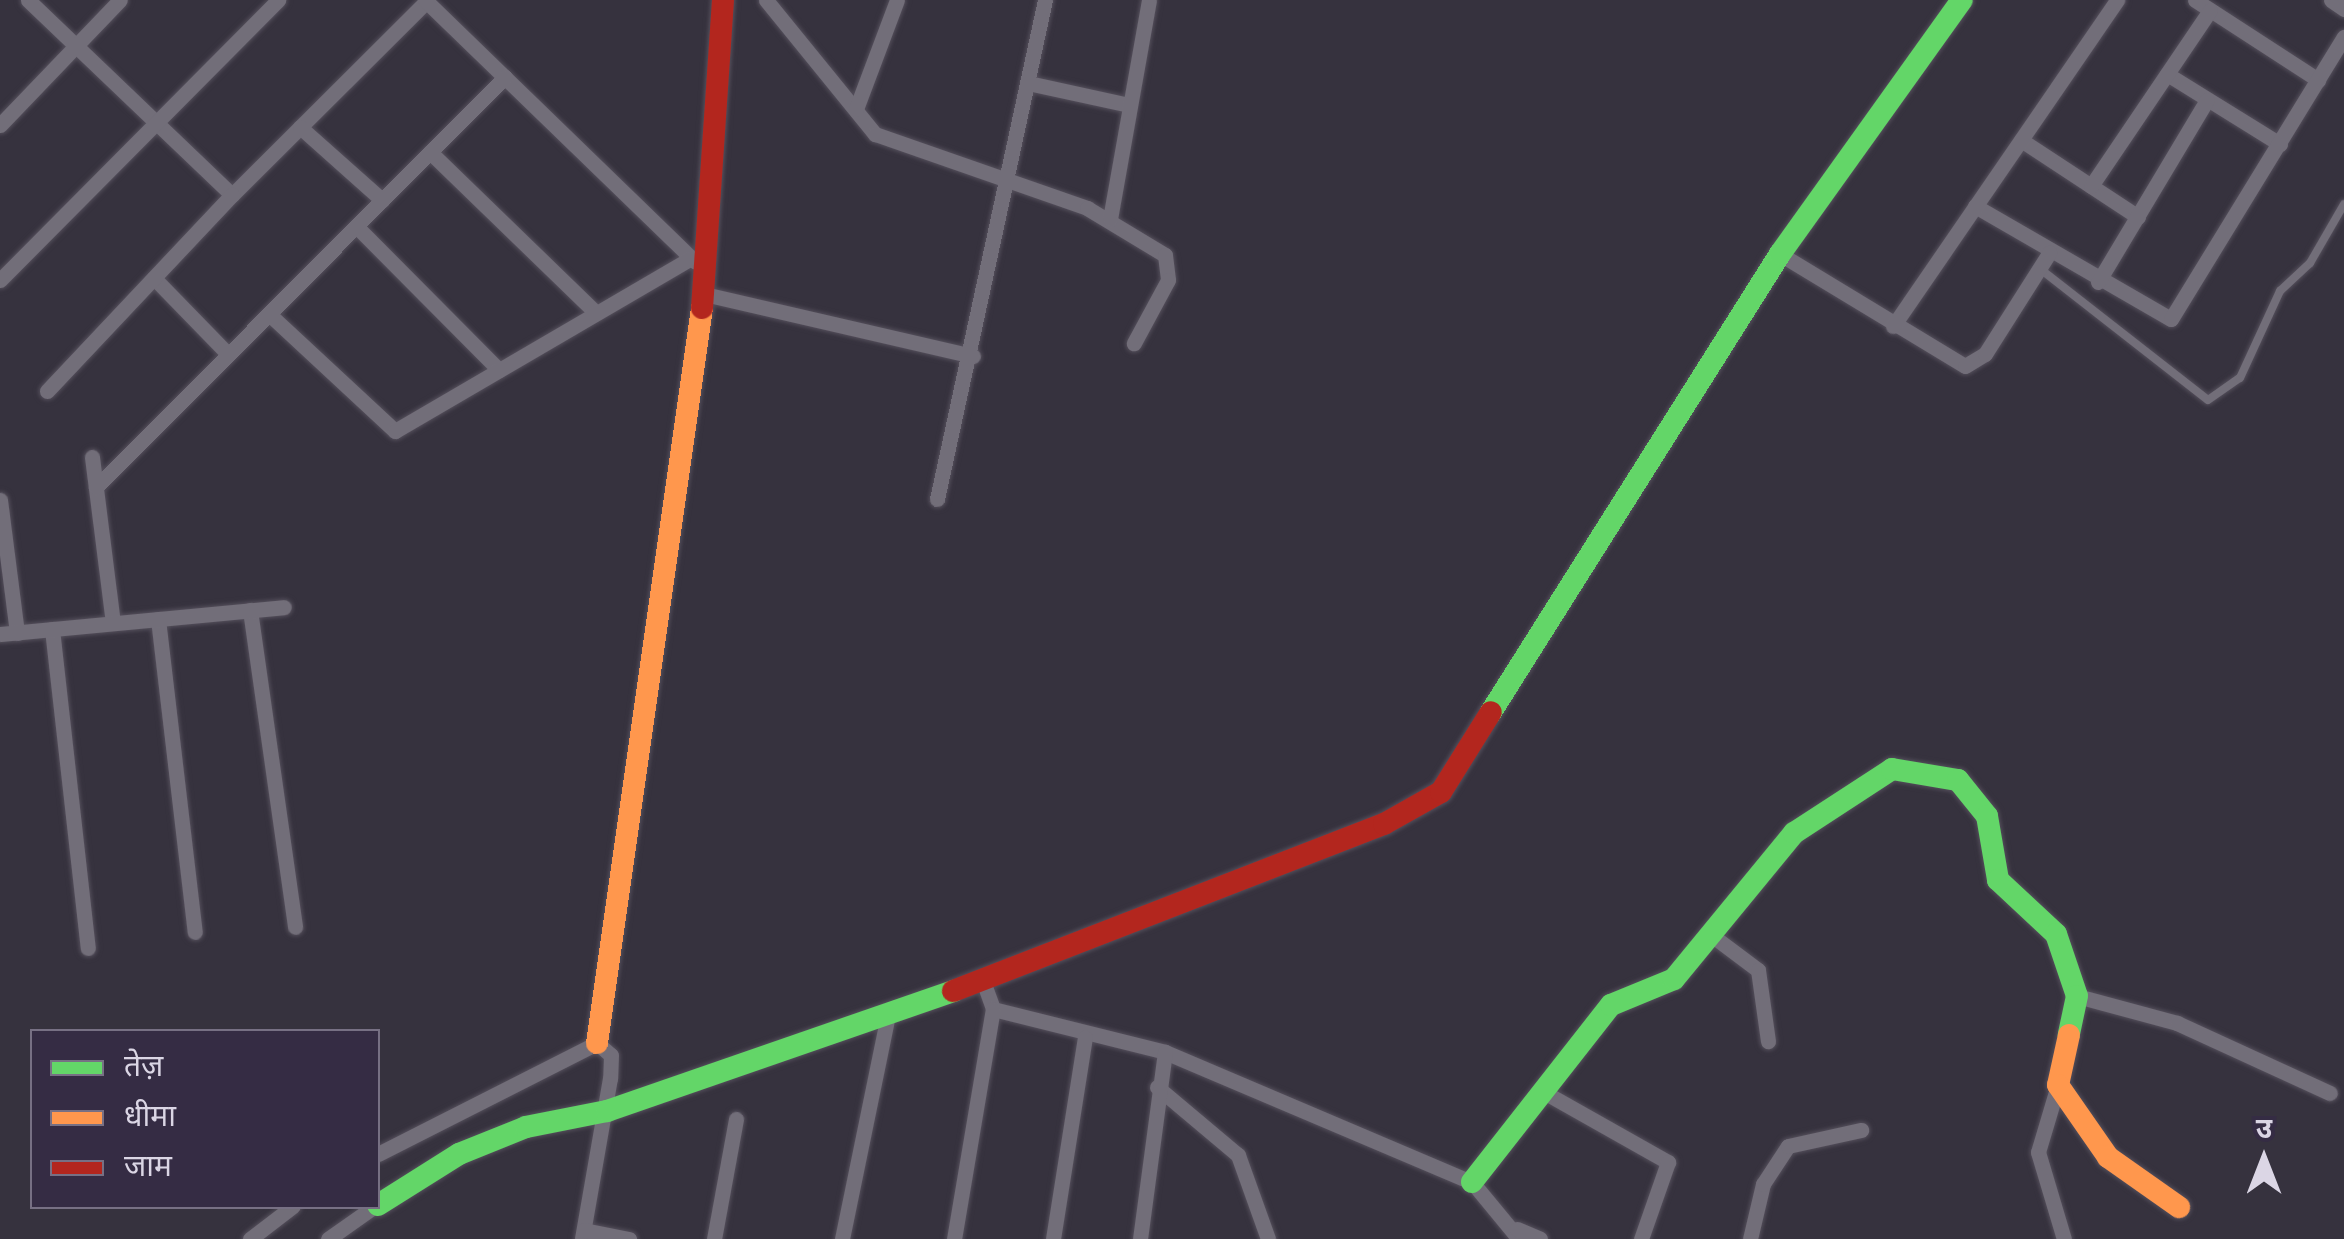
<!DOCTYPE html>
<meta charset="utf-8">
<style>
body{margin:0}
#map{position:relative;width:2344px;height:1239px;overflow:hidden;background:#36323e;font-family:"DejaVu Sans","Noto Sans Devanagari",sans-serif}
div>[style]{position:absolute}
.roads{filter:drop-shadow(0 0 2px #544f5b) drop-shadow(0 0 2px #544f5b)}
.lane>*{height:8px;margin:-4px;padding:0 4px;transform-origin:4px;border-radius:4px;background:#726e79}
.street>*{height:15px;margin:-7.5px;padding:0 7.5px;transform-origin:7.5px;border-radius:7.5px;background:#726e79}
.fast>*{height:22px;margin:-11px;padding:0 11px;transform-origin:11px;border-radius:11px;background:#63d668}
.slow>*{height:22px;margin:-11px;padding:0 11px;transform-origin:11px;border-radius:11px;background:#ff974d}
.jam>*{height:22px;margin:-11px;padding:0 11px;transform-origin:11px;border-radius:11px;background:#b3261e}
span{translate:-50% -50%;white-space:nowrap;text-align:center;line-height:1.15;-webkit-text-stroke:8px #352c44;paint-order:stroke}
.legend{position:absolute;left:30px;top:1029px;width:350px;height:180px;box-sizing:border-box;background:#352c44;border:2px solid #777084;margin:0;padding:12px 18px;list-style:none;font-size:30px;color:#dbd6e5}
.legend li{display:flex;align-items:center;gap:20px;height:50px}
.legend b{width:50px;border:2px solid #777084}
.north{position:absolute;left:2214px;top:1109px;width:100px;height:100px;-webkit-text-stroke:8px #352c44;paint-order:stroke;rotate:0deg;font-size:28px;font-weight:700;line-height:40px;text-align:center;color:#dbd6e5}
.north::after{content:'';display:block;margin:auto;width:35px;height:45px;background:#dbd6e5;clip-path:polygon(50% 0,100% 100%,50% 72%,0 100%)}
</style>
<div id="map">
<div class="roads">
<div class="lane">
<i style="left:2039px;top:268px;width:214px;rotate:38deg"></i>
<i style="left:2208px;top:400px;width:39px;rotate:-35deg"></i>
<i style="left:2240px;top:378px;width:96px;rotate:-65.3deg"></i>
<i style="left:2280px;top:291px;width:41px;rotate:-43deg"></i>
<i style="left:2310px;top:263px;width:68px;rotate:-60deg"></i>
</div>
<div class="street">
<i style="left:28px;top:0;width:282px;rotate:43.7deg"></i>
<i style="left:232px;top:195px;width:275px;rotate:-44.9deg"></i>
<i style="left:425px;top:0;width:376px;rotate:44.1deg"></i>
<i style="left:766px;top:0;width:173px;rotate:50.9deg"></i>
<i style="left:875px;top:134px;width:225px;rotate:19.2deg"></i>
<i style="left:1087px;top:208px;width:91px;rotate:31.1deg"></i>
<i style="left:1165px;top:255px;width:25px;rotate:83deg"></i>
<i style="left:1168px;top:280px;width:72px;rotate:118.4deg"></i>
<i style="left:2195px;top:0;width:147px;rotate:33deg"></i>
<i style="left:2331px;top:0;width:16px;rotate:35deg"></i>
<i style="left:2167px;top:74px;width:133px;rotate:31.8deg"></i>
<i style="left:1028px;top:83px;width:103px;rotate:12.3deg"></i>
<i style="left:856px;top:109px;width:116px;rotate:-69.4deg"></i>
<i style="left:0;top:125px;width:173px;rotate:-46.2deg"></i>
<i style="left:300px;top:127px;width:110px;rotate:41.7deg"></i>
<i style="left:2021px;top:140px;width:140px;rotate:33.3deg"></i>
<i style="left:430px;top:152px;width:231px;rotate:44.1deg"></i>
<i style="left:2091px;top:186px;width:212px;rotate:-55.9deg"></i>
<i style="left:1975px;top:206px;width:226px;rotate:30deg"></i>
<i style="left:2171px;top:319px;width:331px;rotate:-58.5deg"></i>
<i style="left:1110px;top:219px;width:222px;rotate:-79.9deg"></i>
<i style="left:356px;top:226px;width:203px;rotate:45.2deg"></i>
<i style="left:1780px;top:254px;width:216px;rotate:31.2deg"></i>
<i style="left:1965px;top:366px;width:23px;rotate:-31deg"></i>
<i style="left:1985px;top:354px;width:120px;rotate:-57.6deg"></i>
<i style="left:154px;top:278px;width:106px;rotate:45.8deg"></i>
<i style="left:0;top:280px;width:395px;rotate:-45.2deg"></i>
<i style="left:2098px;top:282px;width:212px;rotate:-59.1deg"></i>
<i style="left:704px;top:294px;width:276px;rotate:13deg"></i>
<i style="left:269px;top:314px;width:172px;rotate:42.9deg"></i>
<i style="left:395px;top:431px;width:343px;rotate:-30.3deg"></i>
<i style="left:1893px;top:326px;width:396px;rotate:-55.5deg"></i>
<i style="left:47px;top:391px;width:270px;rotate:-46.7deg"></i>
<i style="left:92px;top:457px;width:167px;rotate:82.8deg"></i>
<i style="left:96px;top:487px;width:579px;rotate:-45.07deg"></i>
<i style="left:937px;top:499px;width:511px;rotate:-77.79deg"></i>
<i style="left:0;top:500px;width:134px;rotate:82.7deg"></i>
<i style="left:250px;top:610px;width:320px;rotate:81.9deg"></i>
<i style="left:158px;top:619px;width:315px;rotate:83.3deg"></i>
<i style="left:52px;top:629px;width:321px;rotate:83.6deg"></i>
<i style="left:0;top:634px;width:285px;rotate:-5.4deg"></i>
<i style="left:1710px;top:934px;width:60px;rotate:36.9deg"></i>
<i style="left:1758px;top:970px;width:72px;rotate:82deg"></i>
<i style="left:983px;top:981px;width:30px;rotate:70deg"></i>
<i style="left:993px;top:1009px;width:177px;rotate:14deg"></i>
<i style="left:1165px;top:1052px;width:333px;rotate:23deg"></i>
<i style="left:1472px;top:1182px;width:74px;rotate:50.5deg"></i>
<i style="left:2077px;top:996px;width:104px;rotate:15.1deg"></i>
<i style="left:2177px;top:1023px;width:168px;rotate:24.6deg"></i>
<i style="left:2058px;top:1085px;width:70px;rotate:106.6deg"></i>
<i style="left:2038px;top:1152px;width:91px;rotate:73.4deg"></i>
<i style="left:1157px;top:1087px;width:106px;rotate:40deg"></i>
<i style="left:1238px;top:1155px;width:89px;rotate:70.3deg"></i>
<i style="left:1542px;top:1091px;width:145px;rotate:29.4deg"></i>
<i style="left:1668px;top:1162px;width:82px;rotate:109.3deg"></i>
<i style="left:378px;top:1154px;width:246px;rotate:-26.9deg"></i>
<i style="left:597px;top:1043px;width:18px;rotate:41deg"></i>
<i style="left:611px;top:1055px;width:23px;rotate:92deg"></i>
<i style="left:610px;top:1078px;width:163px;rotate:99.9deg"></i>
<i style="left:1517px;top:1229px;width:25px;rotate:23deg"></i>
<i style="left:584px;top:1230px;width:46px;rotate:11.3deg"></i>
<i style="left:250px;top:1239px;width:54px;rotate:-37.5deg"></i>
<i style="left:328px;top:1239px;width:57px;rotate:-35.1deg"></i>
<i style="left:714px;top:1239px;width:122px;rotate:-79.6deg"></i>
<i style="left:842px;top:1239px;width:229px;rotate:-78.4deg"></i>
<i style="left:954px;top:1239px;width:233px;rotate:-80.4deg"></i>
<i style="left:1053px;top:1239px;width:204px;rotate:-81deg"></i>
<i style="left:1140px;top:1239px;width:189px;rotate:-82.4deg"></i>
<i style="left:1750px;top:1239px;width:57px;rotate:-76.7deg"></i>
<i style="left:1763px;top:1184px;width:45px;rotate:-56.7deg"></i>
<i style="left:1788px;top:1146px;width:75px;rotate:-12.4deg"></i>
</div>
<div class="fast">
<i style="left:1491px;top:712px;width:542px;rotate:-57.75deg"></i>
<i style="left:1780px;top:254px;width:312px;rotate:-54.4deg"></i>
<i style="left:1472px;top:1182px;width:225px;rotate:-51.9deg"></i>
<i style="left:1611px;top:1005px;width:68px;rotate:-22.4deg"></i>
<i style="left:1674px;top:979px;width:189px;rotate:-50.6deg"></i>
<i style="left:1794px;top:833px;width:117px;rotate:-33.1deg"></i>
<i style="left:1892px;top:769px;width:67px;rotate:9.5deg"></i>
<i style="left:1958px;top:780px;width:46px;rotate:51.1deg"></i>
<i style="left:1987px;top:816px;width:65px;rotate:80.2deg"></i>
<i style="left:1998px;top:880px;width:79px;rotate:43deg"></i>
<i style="left:2056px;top:934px;width:65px;rotate:71.3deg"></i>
<i style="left:2077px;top:996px;width:40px;rotate:102deg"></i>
<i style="left:378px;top:1205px;width:96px;rotate:-32.2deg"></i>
<i style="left:459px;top:1154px;width:72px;rotate:-21.9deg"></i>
<i style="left:526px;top:1127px;width:83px;rotate:-11.2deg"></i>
<i style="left:607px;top:1111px;width:366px;rotate:-19.1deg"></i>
</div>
<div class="slow">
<i style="left:2069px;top:1035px;width:51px;rotate:102.4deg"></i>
<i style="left:2058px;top:1085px;width:88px;rotate:55.2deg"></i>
<i style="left:2108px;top:1157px;width:87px;rotate:35.2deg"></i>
<i style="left:597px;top:1043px;width:742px;rotate:-81.87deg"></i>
</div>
<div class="jam">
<i style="left:702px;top:308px;width:309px;rotate:-86.1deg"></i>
<i style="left:953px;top:991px;width:462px;rotate:-21.2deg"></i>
<i style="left:1384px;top:824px;width:65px;rotate:-29.3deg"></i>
<i style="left:1441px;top:792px;width:94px;rotate:-58deg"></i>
</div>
</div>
<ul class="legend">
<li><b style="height:12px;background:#63d668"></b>तेज़</li>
<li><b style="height:12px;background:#ff974d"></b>धीमा</li>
<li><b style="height:12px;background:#b3261e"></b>जाम</li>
</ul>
<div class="north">उ</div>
</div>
